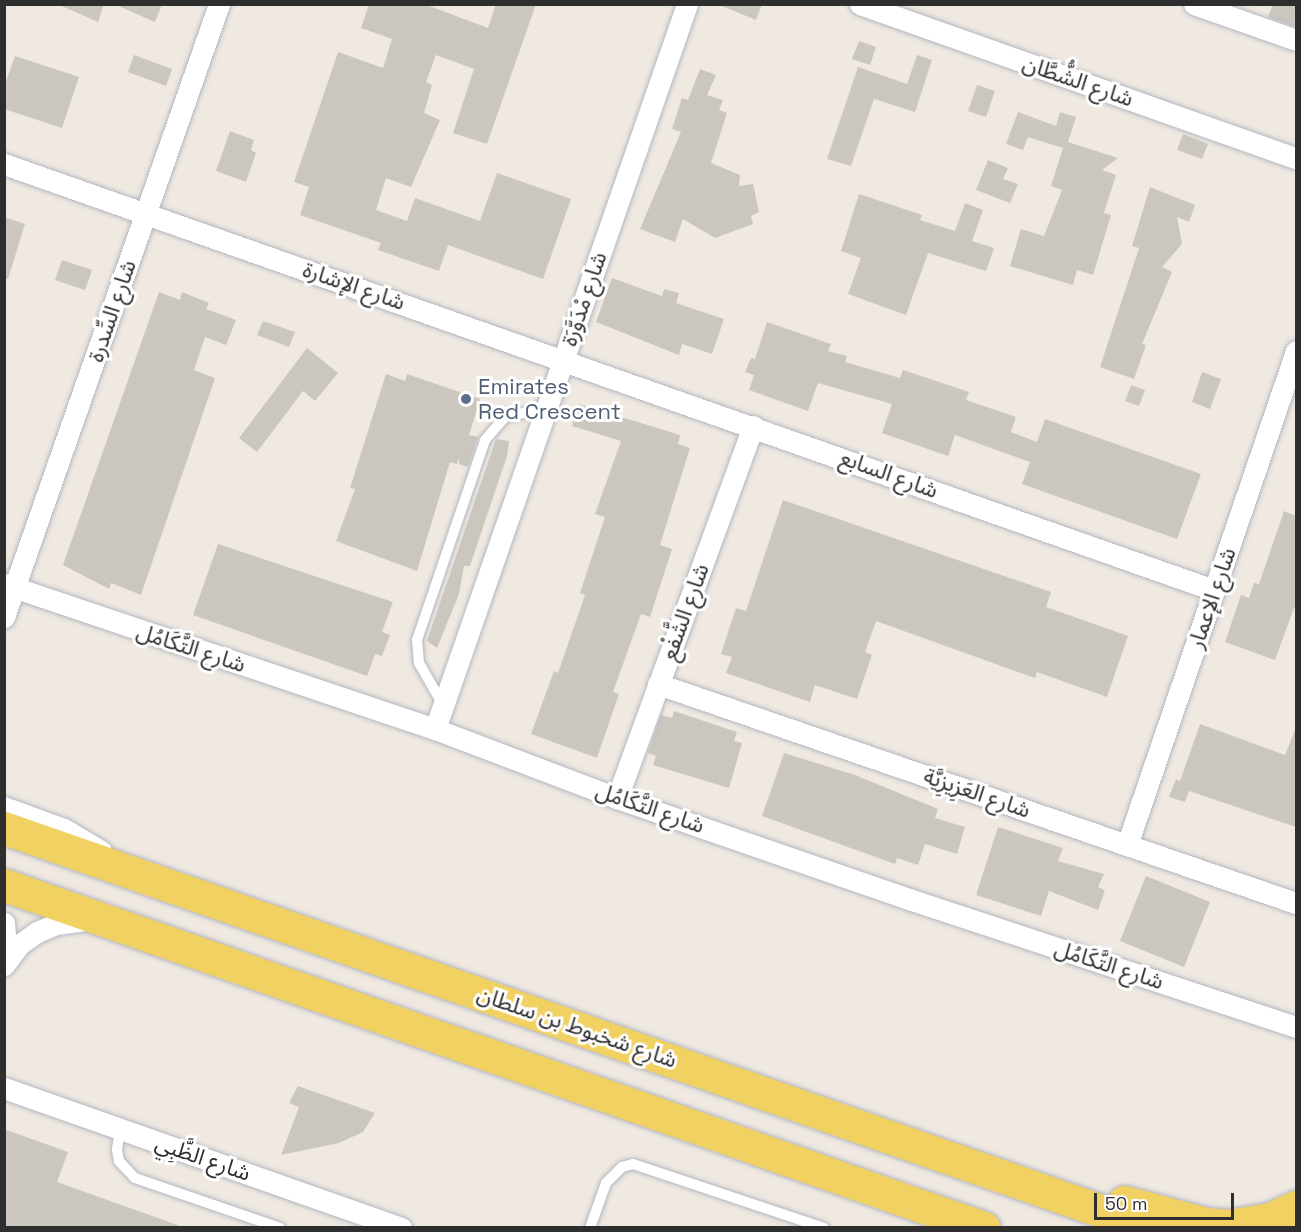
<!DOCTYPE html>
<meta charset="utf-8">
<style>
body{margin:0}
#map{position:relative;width:1301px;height:1232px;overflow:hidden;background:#efe9e1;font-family:"Space Grotesk","Noto Sans Arabic",sans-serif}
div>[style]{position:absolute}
.building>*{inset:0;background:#cbc7bf}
.roads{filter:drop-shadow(0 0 2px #b4b7c1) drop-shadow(0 0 2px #b4b7c1)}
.service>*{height:10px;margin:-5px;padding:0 5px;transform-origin:5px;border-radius:5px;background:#fff}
.minor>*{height:21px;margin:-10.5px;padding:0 10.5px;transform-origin:10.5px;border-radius:10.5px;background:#fff}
.primary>*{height:33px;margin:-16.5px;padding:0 16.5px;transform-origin:16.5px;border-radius:16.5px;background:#f2d163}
.dots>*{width:16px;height:16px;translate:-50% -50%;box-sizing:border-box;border:3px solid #fff;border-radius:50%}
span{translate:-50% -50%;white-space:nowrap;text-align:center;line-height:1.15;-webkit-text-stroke:6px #fff;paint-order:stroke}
.street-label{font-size:22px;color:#2e2e2e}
.service-label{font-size:22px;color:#4e5e75}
.left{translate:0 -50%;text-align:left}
.frame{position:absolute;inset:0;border:6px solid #2e2e2e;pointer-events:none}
.scale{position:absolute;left:1094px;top:1193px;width:140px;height:27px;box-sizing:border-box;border:3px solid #2e2e2e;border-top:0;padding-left:8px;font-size:18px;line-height:21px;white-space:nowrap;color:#2e2e2e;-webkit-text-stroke:4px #fff;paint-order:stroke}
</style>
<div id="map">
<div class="building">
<i style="clip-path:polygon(57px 4px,104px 4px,98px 22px)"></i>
<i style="clip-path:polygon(114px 4px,162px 4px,155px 22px)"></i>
<i style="clip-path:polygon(369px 4px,424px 4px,488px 28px,496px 4px,536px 4px,487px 144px,453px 133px,474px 69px,436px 55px,426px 82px,432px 85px,424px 113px,440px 120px,411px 187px,386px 178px,376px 210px,407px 221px,415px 198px,480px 221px,497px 173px,571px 199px,543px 279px,448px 245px,439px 271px,378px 250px,381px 243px,300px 215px,309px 187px,294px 182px,338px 52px,383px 68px,392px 39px,361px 28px)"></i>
<i style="clip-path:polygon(717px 4px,762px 4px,756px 20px)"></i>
<i style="clip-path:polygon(1273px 4px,1296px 4px,1296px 27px,1268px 17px)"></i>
<i style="clip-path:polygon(859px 41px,876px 47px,870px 65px,852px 59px)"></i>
<i style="clip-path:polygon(134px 55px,172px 69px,166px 86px,128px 72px)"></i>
<i style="clip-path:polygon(917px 55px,932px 60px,915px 112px,874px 99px,851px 166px,827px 159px,858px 67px,907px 84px)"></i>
<i style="clip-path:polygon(15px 56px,79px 77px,62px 128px,4px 109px,4px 87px)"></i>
<i style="clip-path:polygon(700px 69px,716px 75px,707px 95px,723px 100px,719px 110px,727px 113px,711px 163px,740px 175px,739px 186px,753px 184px,759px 212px,751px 216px,753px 224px,715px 238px,683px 219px,675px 242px,640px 229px,681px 132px,672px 129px,682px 98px,688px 100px)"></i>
<i style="clip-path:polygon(977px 85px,995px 91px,986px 117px,968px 111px)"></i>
<i style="clip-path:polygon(1018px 112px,1056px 126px,1060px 112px,1076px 117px,1068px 142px,1118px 158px,1102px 170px,1116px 175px,1104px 213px,1111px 215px,1093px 275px,1077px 270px,1073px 285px,1010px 266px,1021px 229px,1044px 236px,1062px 190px,1051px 186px,1063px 148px,1028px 137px,1023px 150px,1006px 144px)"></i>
<i style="clip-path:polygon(230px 131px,254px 140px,251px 150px,256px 153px,246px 182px,216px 171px)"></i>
<i style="clip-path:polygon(1183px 134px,1208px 144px,1202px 159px,1177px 150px)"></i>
<i style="clip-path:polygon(988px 160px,1008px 168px,1003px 179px,1018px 184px,1010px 203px,976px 190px)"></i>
<i style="clip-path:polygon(1150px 187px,1195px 205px,1189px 222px,1177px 217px,1182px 244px,1162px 267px,1172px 272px,1142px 344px,1146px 345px,1134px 379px,1100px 367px,1139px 248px,1132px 246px)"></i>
<i style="clip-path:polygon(859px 194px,922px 215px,920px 220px,955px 231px,965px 203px,983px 210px,972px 241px,994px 248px,986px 271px,928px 253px,906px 315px,848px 294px,861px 258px,841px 251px)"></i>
<i style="clip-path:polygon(4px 217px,25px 224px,8px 279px,4px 278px)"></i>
<i style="clip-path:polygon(62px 260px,92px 270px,85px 290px,55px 280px)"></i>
<i style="clip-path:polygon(612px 278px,662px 296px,664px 289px,679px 293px,676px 303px,724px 319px,712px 354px,682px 344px,679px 355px,596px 322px)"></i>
<i style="clip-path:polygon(159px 292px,180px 300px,182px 292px,209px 303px,206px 309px,236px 320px,226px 345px,205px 337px,194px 370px,215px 378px,141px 595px,111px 583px,109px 589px,63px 565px)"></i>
<i style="clip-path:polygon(263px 321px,295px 332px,289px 347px,257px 335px)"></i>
<i style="clip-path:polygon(767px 322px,831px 344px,828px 351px,847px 356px,845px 362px,900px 378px,903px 370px,969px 392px,966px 400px,1016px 417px,1011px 432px,1037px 442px,1045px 419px,1201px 474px,1177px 539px,1022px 484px,1030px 462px,955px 435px,948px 456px,882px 433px,892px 404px,818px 383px,808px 411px,749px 390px,754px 375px,745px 372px,751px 358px,755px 359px)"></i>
<i style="clip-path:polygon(307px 348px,338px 373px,315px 401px,303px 391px,257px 452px,239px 438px)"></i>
<i style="clip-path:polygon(1202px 372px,1221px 379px,1210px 409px,1192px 402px)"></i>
<i style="clip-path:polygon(386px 374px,405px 381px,407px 374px,480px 399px,469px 435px,478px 437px,468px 467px,459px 464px,459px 458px,457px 464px,450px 462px,417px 571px,336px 541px,355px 489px,350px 488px)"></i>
<i style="clip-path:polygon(1131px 385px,1145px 390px,1139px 406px,1125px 401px)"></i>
<i style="clip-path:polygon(579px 404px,680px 435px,678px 444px,690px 448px,660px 545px,672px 549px,650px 617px,641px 614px,613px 692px,619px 694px,597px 758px,531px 734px,554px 671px,558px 673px,585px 595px,580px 593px,605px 517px,595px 514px,621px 441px,572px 426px)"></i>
<i style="clip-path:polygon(496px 439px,509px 441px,507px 456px,470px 566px,464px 566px,459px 594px,437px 648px,427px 641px)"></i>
<i style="clip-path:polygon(783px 500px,1051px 592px,1046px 607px,1128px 636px,1107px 697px,1037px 672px,1035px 678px,876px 621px,865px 652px,872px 655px,857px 699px,815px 685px,810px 702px,726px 673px,732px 657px,721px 654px,736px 608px,746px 611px)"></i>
<i style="clip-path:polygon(1284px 511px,1296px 516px,1296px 609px,1294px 608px,1275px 660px,1225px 642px,1241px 595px,1249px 598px,1254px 583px,1259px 584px)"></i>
<i style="clip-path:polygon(218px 544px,393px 602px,382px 632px,390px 635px,382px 656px,375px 654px,367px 676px,193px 615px)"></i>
<i style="clip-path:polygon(674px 711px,737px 732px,734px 741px,742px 743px,729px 788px,653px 765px,656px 756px,648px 753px,661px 715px,672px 718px)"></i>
<i style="clip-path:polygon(1200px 724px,1285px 755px,1296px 727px,1296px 827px,1189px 791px,1185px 802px,1169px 797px,1176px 779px,1180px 781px)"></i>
<i style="clip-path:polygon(784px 753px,855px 775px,938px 809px,935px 818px,965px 827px,957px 854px,925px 844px,918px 865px,897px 858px,895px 864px,762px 816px)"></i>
<i style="clip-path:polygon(998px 827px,1063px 848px,1058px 861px,1104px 874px,1098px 887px,1105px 890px,1098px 910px,1049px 891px,1041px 916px,976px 895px)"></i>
<i style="clip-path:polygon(1146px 876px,1210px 902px,1184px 967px,1120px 941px)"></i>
<i style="clip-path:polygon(298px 1086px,375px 1113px,363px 1132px,339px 1143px,281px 1155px,299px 1107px,289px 1103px)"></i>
<i style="clip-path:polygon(4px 1129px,68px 1152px,57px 1182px,183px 1227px,4px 1227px)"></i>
</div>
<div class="roads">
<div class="service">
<i style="left:443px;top:705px;width:48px;rotate:-119.7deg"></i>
<i style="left:419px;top:663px;width:23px;rotate:-95deg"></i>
<i style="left:417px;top:640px;width:211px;rotate:-71.2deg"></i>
<i style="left:485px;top:440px;width:30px;rotate:-49deg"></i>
<i style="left:505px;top:417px;width:42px;rotate:-12.4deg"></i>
<i style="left:120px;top:1130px;width:20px;rotate:99deg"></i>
<i style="left:117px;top:1150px;width:11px;rotate:80deg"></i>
<i style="left:119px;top:1161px;width:23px;rotate:47deg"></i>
<i style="left:135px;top:1178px;width:153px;rotate:19deg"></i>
<i style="left:590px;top:1228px;width:48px;rotate:-70.4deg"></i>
<i style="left:606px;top:1183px;width:23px;rotate:-45deg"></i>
<i style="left:622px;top:1167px;width:11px;rotate:-15deg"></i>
<i style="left:633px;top:1164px;width:201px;rotate:18.5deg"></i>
</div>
<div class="minor">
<i style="left:860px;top:4px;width:462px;rotate:19.5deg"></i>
<i style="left:1194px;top:4px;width:108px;rotate:19.4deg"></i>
<i style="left:4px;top:164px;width:1283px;rotate:19.4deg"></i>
<i style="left:4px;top:584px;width:455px;rotate:18.6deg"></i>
<i style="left:435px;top:729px;width:195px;rotate:20.8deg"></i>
<i style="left:617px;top:798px;width:309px;rotate:19.1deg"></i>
<i style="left:909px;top:899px;width:408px;rotate:18.3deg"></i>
<i style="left:4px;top:617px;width:650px;rotate:-70.67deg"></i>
<i style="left:658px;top:684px;width:675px;rotate:18.95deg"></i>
<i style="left:435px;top:729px;width:768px;rotate:-70.83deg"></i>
<i style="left:617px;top:798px;width:396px;rotate:-69.9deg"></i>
<i style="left:4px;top:807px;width:64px;rotate:20.1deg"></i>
<i style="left:64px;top:829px;width:43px;rotate:30.7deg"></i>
<i style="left:1127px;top:845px;width:522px;rotate:-71.11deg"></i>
<i style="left:4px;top:923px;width:37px;rotate:85deg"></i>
<i style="left:4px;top:965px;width:26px;rotate:-53deg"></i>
<i style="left:20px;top:944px;width:21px;rotate:-35deg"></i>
<i style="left:37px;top:932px;width:21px;rotate:-23deg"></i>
<i style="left:56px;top:924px;width:36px;rotate:-8deg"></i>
<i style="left:4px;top:1088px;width:421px;rotate:19.4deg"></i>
</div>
<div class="primary">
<i style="left:4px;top:828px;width:1214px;rotate:19.24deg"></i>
<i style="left:4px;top:885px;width:1038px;rotate:19.29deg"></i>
<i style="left:1124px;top:1202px;width:85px;rotate:15deg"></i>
<i style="left:1206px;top:1224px;width:22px;rotate:5deg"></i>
<i style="left:1228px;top:1226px;width:43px;rotate:-9.5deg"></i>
<i style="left:1270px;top:1219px;width:29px;rotate:-25deg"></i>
</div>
</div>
<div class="dots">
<i style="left:466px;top:399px;background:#5c6f8a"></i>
</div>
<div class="street-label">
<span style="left:1078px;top:81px;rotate:19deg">شارع الشُّطَّان</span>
<span style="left:354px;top:286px;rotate:19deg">شارع الإشارة</span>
<span style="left:584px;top:299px;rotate:-71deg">شارع مْدَوَّرَة</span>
<span style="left:112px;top:311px;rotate:-71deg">شارع السِّدرة</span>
<span style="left:889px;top:474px;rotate:20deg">شارع السابع</span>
<span style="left:1212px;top:598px;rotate:-71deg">شارع الإعمار</span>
<span style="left:685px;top:612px;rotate:-70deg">شارع الشَّفْع</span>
<span style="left:191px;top:648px;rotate:18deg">شارع التَّكَامُل</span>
<span style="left:977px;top:793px;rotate:19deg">شارع العَزِيزِيَّة</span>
<span style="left:650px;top:808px;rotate:19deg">شارع التَّكَامُل</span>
<span style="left:1109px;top:965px;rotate:18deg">شارع التَّكَامُل</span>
<span style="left:577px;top:1027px;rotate:19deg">شارع شخبوط بن سلطان</span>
<span style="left:203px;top:1158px;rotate:19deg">شارع الظَّبِي</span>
</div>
<div class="service-label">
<span class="left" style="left:478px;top:399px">Emirates<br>Red Crescent</span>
</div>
<div class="frame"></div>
<div class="scale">50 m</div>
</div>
